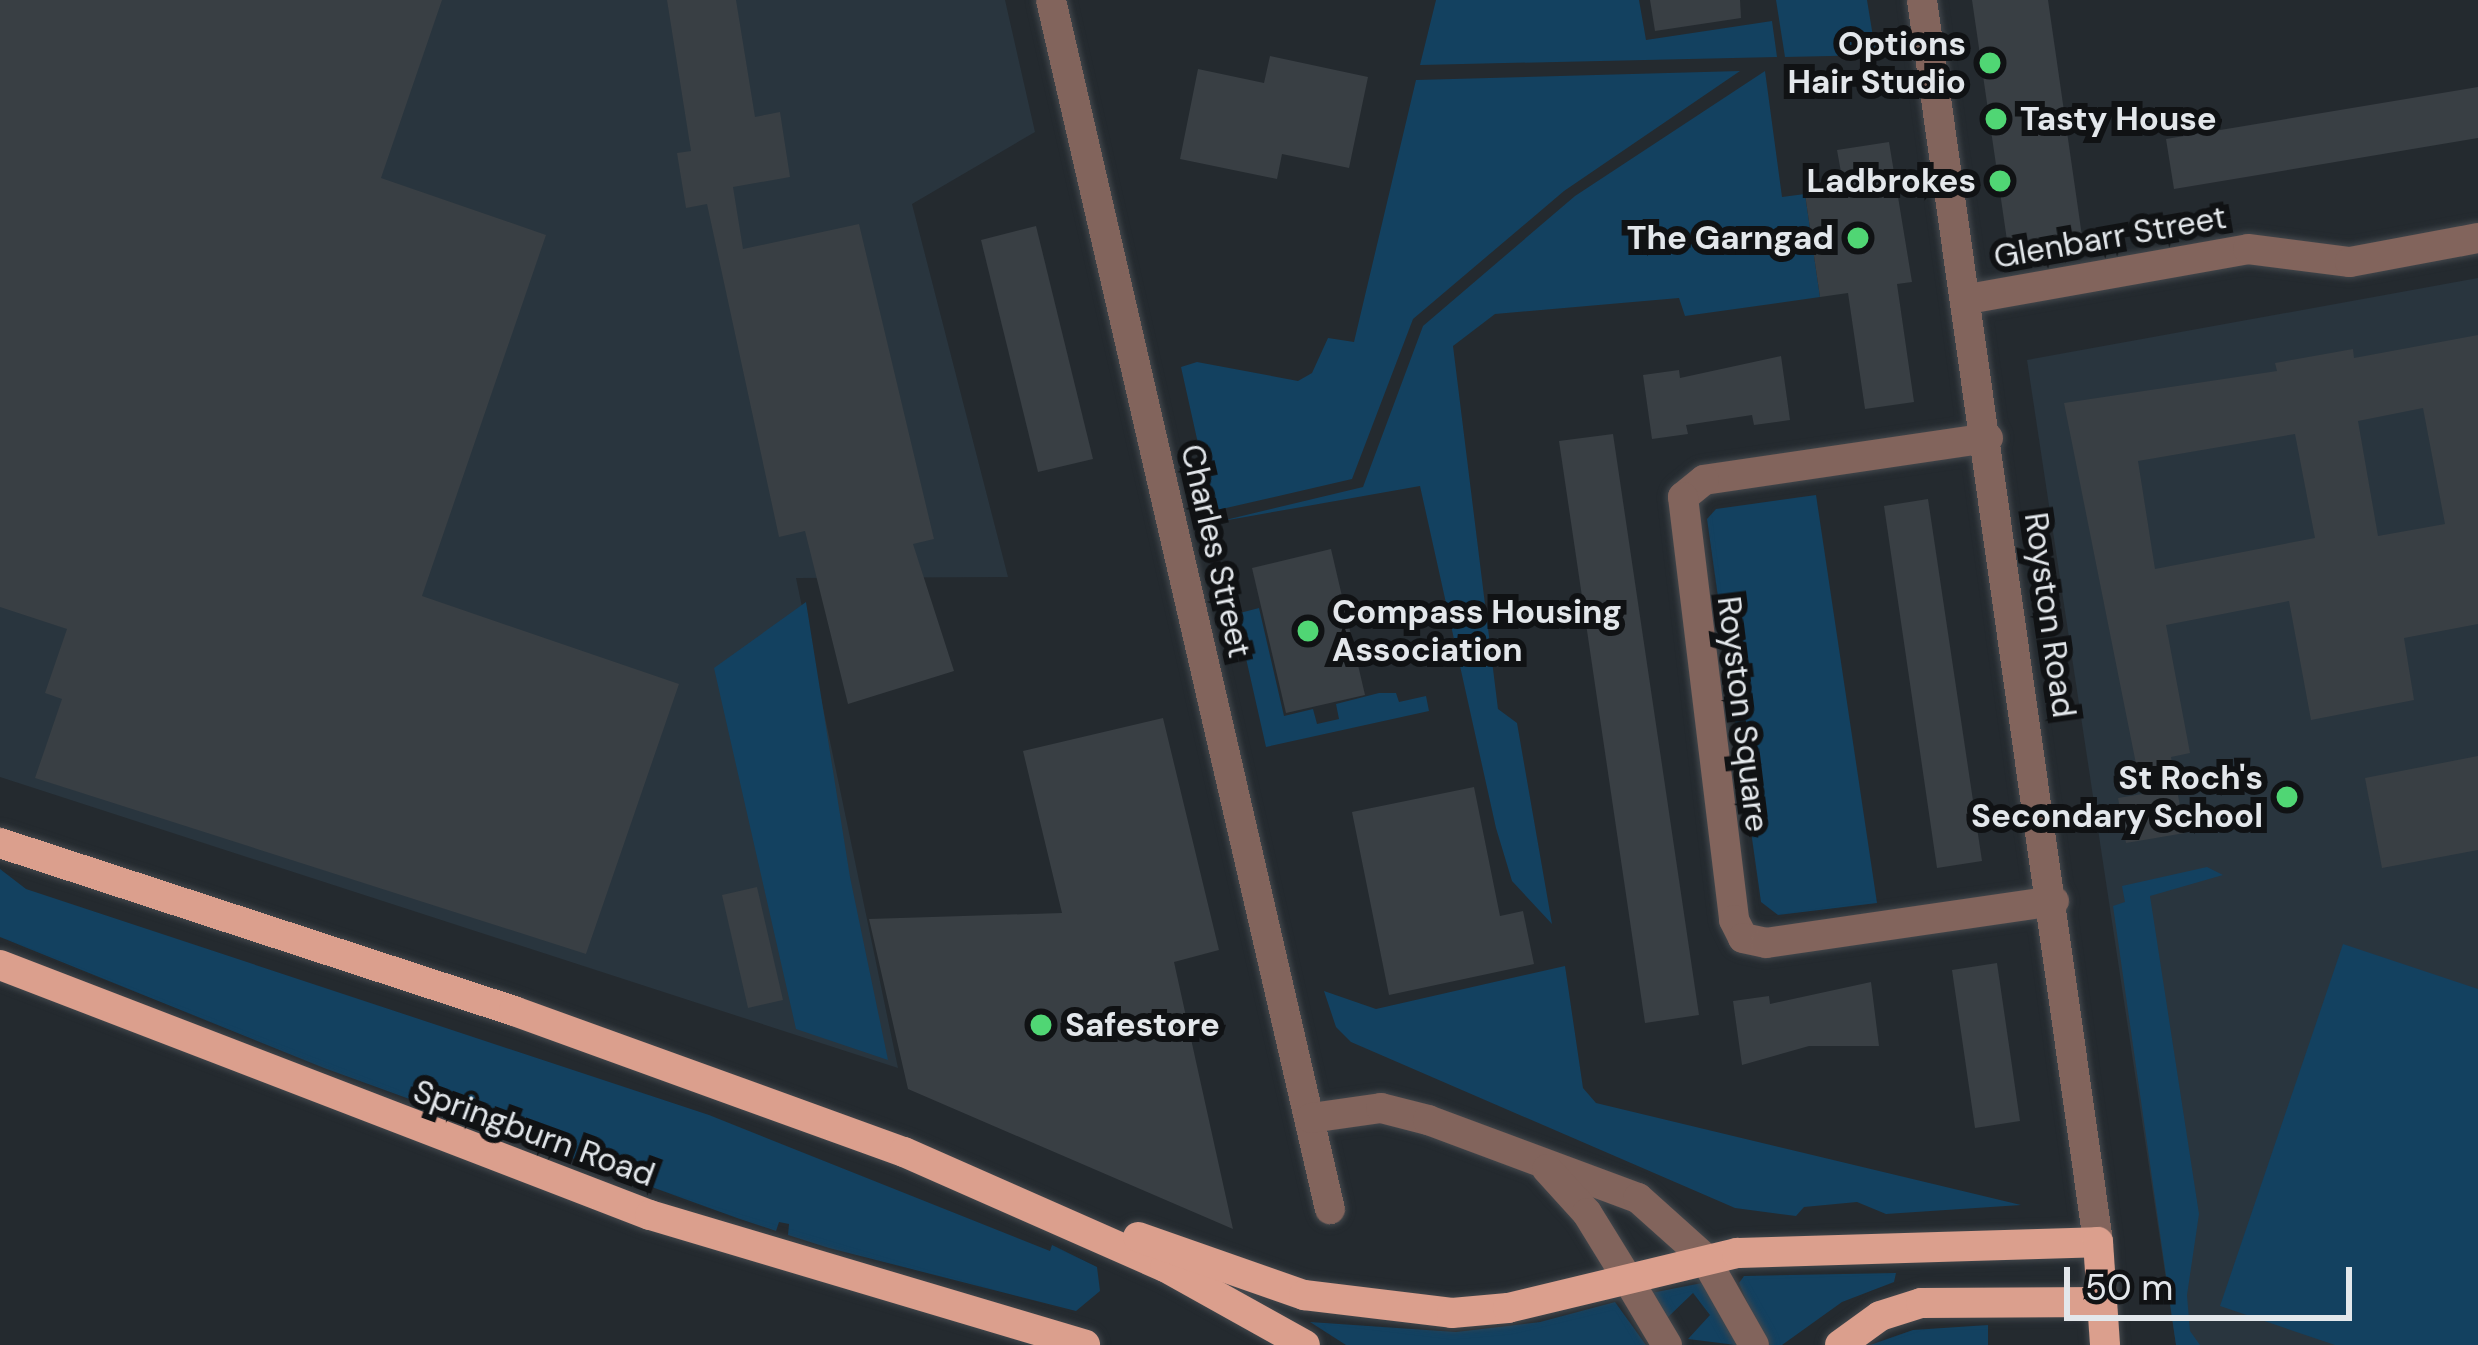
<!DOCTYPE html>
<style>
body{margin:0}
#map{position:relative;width:2478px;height:1345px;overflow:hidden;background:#242a2f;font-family:"DM Sans",sans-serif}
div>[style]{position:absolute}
.built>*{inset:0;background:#29353e}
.green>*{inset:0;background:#134160}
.building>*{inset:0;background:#393f44}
.roads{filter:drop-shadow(0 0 3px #43484d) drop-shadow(0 0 3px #43484d)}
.minor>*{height:30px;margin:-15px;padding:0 15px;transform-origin:15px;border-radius:15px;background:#82645c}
.tertiary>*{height:30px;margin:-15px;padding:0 15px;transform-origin:15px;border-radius:15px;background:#82645c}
.primary>*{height:30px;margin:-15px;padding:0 15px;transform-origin:15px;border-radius:15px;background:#db9f8d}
.dots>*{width:33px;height:33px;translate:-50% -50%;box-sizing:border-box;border:6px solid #101214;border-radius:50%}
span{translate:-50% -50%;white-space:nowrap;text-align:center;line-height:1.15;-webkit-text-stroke:12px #101214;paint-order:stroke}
.poi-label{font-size:33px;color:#e3e7eb;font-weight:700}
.right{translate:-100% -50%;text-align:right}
.left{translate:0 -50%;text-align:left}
.street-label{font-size:33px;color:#e3e7eb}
.scale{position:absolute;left:2064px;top:1267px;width:288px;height:54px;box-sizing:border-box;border:6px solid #e3e7eb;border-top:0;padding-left:15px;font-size:36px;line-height:42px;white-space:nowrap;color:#e3e7eb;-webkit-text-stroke:9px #101214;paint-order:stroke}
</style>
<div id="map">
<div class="built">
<i style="clip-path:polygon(0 0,1005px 0,1035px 132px,912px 204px,1008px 577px,796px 578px,898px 1068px,0 777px)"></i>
<i style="clip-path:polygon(2478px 278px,2478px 1345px,2176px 1345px,2027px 360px)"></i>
</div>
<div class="green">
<i style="clip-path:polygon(1436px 0,1639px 0,1646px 40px,1772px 21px,1777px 57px,1420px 65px)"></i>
<i style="clip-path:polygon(1776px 0,1867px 0,1876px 55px,1785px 57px)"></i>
<i style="clip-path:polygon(1740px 71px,1564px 191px,1413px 319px,1352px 479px,1213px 511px,1181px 367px,1197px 362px,1298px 381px,1312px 373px,1328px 338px,1354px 342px,1416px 80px)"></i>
<i style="clip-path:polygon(1765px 71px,1782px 197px,1805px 194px,1820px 297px,1685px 316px,1679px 298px,1495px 314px,1453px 346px,1498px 709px,1517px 723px,1552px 924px,1512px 881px,1496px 828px,1420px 486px,1217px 522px,1363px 487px,1423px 326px,1575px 196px)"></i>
<i style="clip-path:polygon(1816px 495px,1877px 903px,1778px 915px,1761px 902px,1707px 519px,1716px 509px)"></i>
<i style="clip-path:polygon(806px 602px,850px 877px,888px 1060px,796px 1029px,714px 668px)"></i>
<i style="clip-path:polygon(1259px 608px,1284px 716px,1313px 709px,1317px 724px,1339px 719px,1336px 704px,1379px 693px,1396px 693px,1399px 702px,1426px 696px,1429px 711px,1266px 747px,1236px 614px)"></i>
<i style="clip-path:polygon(2207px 867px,2223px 875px,2150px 896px,2199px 1214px,2187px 1295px,2190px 1331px,2200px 1345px,2176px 1345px,2113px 906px,2125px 902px,2122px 886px)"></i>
<i style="clip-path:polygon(0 869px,26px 889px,709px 1115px,1050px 1251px,1052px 1245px,1097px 1267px,1100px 1291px,1076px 1311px,829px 1248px,788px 1235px,789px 1224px,779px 1222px,776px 1231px,737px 1218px,324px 1068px,0 937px)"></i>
<i style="clip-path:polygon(2343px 944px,2478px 989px,2478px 1345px,2335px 1345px,2220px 1306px)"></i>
<i style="clip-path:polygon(1565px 966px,1583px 1088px,1596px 1103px,2021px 1205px,1886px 1214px,1857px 1202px,1804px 1207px,1796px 1216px,1735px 1208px,1351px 1042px,1336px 1027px,1324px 991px,1376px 1009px)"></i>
<i style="clip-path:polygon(1896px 1273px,1894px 1282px,1842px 1302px,1782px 1345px,1765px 1345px,1739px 1283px,1744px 1276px)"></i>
<i style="clip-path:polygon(1702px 1283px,1730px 1331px,1736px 1345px,1688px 1339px,1710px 1315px,1693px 1293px,1666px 1319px,1651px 1293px)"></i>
<i style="clip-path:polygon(1615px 1302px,1646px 1345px,1346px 1345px,1310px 1322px,1456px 1332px,1540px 1322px)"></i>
<i style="clip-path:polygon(1988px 1325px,1988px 1345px,1870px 1345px,1913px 1330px)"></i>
</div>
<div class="building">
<i style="clip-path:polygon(0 0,442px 0,381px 178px,546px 235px,422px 596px,679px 684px,586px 954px,35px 778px,62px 699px,45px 693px,67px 629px,0 607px)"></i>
<i style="clip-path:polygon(667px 0,736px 0,755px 117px,780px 112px,790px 177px,733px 187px,743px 249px,859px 224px,934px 539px,913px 544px,954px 671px,848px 704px,805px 531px,779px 537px,707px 204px,686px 208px,677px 153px,691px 151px)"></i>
<i style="clip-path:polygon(1650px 0,1740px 0,1741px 18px,1655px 31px)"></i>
<i style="clip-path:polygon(1972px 0,2048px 0,2083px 243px,2009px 254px)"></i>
<i style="clip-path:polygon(1270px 56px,1368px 77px,1349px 168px,1282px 154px,1277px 179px,1180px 159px,1198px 69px,1264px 83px)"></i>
<i style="clip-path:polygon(2478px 87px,2478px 138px,2174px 189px,2166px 139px)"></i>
<i style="clip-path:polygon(1889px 142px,1912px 282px,1897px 284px,1914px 402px,1865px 409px,1848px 293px,1820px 297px,1805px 194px,1844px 189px,1837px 150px)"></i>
<i style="clip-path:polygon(1036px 226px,1093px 459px,1038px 472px,981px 240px)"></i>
<i style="clip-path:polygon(evenodd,2478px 335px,2478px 624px,2404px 638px,2414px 700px,2311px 720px,2289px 601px,2166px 625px,2190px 753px,2171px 757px,2185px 833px,2126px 843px,2118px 798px,2142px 794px,2064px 403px,2277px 371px,2275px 363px,2353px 349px,2354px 358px,2478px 335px,2423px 408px,2445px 524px,2378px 536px,2358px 421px,2423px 408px,2478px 335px,2295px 434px,2315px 538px,2155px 569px,2138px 461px,2295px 434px)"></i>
<i style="clip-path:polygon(1781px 356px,1790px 420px,1754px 425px,1752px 415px,1686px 425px,1688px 434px,1652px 439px,1643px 375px,1679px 370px,1680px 378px)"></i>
<i style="clip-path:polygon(1613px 434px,1699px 1015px,1645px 1023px,1559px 441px)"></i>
<i style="clip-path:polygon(1928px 499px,1982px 861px,1937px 868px,1884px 506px)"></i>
<i style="clip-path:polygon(1331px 549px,1365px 695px,1286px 713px,1252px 568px)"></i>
<i style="clip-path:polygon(1163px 718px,1219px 950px,1174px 962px,1233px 1229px,908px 1089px,869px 919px,1062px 913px,1023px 751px)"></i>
<i style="clip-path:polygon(2478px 756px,2478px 850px,2382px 868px,2365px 778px)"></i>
<i style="clip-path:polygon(1474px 787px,1500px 916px,1523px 911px,1534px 964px,1389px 995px,1352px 812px)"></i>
<i style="clip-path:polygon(757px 887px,783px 1000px,748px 1008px,722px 895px)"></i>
<i style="clip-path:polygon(1997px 963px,2020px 1121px,1975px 1128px,1952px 970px)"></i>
<i style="clip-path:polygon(1871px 982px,1879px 1046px,1809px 1046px,1742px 1065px,1733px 1001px,1769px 996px,1770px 1004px)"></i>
</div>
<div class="roads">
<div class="minor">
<i style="left:1051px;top:0;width:1241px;rotate:77.01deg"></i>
<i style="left:1968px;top:299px;width:284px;rotate:-10.1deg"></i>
<i style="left:2248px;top:249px;width:103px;rotate:7.3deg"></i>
<i style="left:2350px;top:262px;width:130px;rotate:-10.6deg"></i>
<i style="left:1988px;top:438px;width:287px;rotate:171.6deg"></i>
<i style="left:1704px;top:480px;width:27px;rotate:141deg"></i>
<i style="left:1683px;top:497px;width:426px;rotate:83.1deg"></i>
<i style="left:1734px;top:920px;width:20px;rotate:63deg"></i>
<i style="left:1743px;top:938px;width:24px;rotate:12deg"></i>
<i style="left:1766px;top:943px;width:291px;rotate:-8.3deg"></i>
<i style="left:1311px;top:1118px;width:71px;rotate:-8.1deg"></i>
<i style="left:1381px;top:1108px;width:49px;rotate:14.3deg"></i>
<i style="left:1428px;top:1120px;width:224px;rotate:20.4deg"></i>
<i style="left:1638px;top:1198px;width:89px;rotate:41.8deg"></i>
<i style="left:1547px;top:1169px;width:59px;rotate:47.7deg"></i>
<i style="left:1587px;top:1213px;width:76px;rotate:58.4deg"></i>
</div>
<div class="tertiary">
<i style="left:1922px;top:0;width:1254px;rotate:81.93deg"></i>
<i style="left:1704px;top:1257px;width:101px;rotate:60.4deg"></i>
<i style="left:1627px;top:1278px;width:78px;rotate:59.2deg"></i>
</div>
<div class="primary">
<i style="left:0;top:843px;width:541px;rotate:18.1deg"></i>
<i style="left:514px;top:1011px;width:415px;rotate:19.9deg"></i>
<i style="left:904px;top:1152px;width:285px;rotate:23.8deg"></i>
<i style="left:1165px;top:1267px;width:160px;rotate:29.1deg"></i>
<i style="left:0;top:965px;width:696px;rotate:21.04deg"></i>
<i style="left:650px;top:1215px;width:454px;rotate:16.6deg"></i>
<i style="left:1138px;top:1237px;width:176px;rotate:19.3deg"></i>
<i style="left:1304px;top:1295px;width:149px;rotate:6.9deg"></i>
<i style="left:1452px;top:1313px;width:56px;rotate:-5.1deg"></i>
<i style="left:1508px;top:1308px;width:236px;rotate:-13.5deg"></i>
<i style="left:1737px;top:1253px;width:361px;rotate:-1.7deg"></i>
<i style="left:2098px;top:1242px;width:103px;rotate:86.1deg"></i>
<i style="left:1840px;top:1345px;width:49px;rotate:-35.9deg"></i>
<i style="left:1880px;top:1316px;width:43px;rotate:-17.6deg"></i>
<i style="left:1921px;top:1303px;width:181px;rotate:-0.3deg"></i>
</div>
</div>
<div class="dots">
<i style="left:1990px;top:63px;background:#50d674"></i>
<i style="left:1996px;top:119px;background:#50d674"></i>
<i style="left:2000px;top:181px;background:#50d674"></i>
<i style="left:1858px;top:238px;background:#50d674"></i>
<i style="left:1308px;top:631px;background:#50d674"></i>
<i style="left:2287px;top:797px;background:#50d674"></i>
<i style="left:1041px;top:1025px;background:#50d674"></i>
</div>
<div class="poi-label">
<span class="right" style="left:1966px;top:63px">Options<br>Hair Studio</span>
<span class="left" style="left:2020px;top:119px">Tasty House</span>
<span class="right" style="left:1976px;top:181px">Ladbrokes</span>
<span class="right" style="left:1834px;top:238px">The Garngad</span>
<span class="left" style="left:1332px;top:631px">Compass Housing<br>Association</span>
<span class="right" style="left:2263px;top:797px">St Roch's<br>Secondary School</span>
<span class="left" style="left:1065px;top:1025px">Safestore</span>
</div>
<div class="street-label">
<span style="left:2110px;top:237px;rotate:-10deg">Glenbarr Street</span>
<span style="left:1216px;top:551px;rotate:77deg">Charles Street</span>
<span style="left:2050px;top:615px;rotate:82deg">Royston Road</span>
<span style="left:1743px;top:714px;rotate:83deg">Royston Square</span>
<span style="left:534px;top:1133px;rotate:20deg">Springburn Road</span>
</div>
<div class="scale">50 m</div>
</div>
